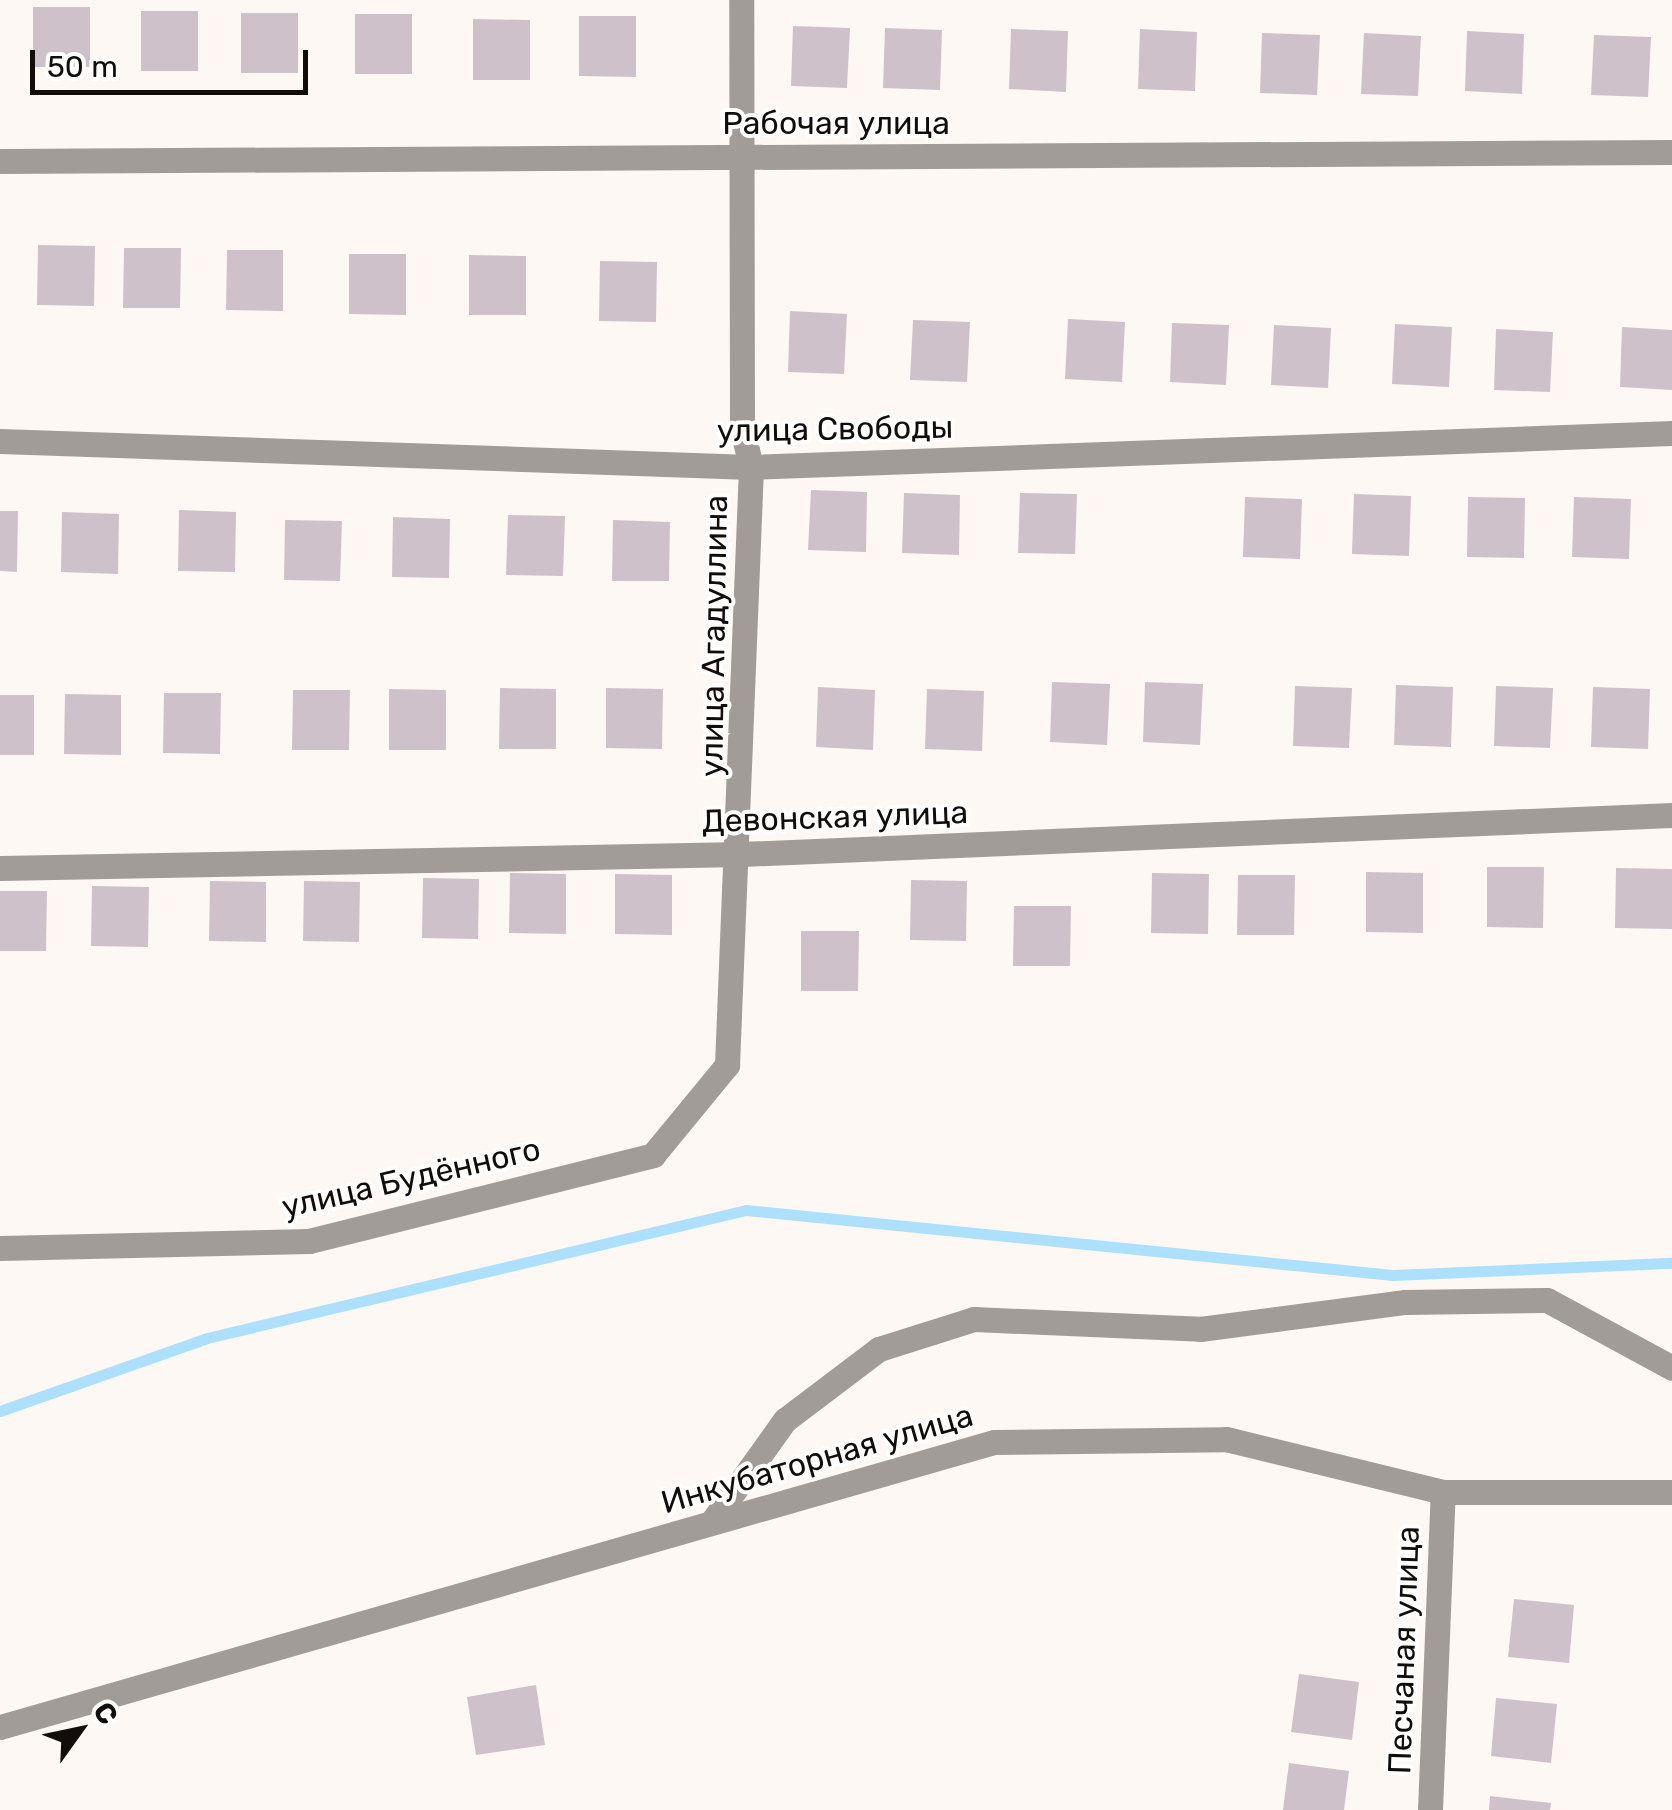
<!DOCTYPE html>
<meta charset="utf-8">
<style>
body{margin:0}
#map{position:relative;width:1672px;height:1810px;overflow:hidden;background:#fef8f4;font-family:Rubik,sans-serif}
div>[style]{position:absolute}
.stream>*{height:11px;margin:-5.5px;padding:0 5.5px;transform-origin:5.5px;border-radius:5.5px;background:#ade0ff}
.building>*{inset:0;background:#cfc1ca}
.minor>*{height:25px;margin:-12.5px;padding:0 12.5px;transform-origin:12.5px;border-radius:12.5px;background:#a19c97}
span{translate:-50% -50%;white-space:nowrap;text-align:center;line-height:1.15;-webkit-text-stroke:8px #fff;paint-order:stroke}
.street-label{font-size:32px;color:#120d0a}
.north{position:absolute;left:30px;top:1680px;width:100px;height:100px;-webkit-text-stroke:8px #fff;paint-order:stroke;rotate:57deg;font-size:28px;font-weight:700;line-height:40px;text-align:center;color:#120d0a}
.north::after{content:'';display:block;margin:auto;width:35px;height:45px;background:#120d0a;clip-path:polygon(50% 0,100% 100%,50% 72%,0 100%)}
.scale{position:absolute;left:30px;top:50px;width:278px;height:45px;box-sizing:border-box;border:5px solid #120d0a;border-top:0;padding-left:12px;font-size:30px;line-height:35px;white-space:nowrap;color:#120d0a;-webkit-text-stroke:8px #fff;paint-order:stroke}
</style>
<div id="map">
<div class="stream">
<i style="left:0;top:1411px;width:219px;rotate:-19.4deg"></i>
<i style="left:207px;top:1338px;width:554px;rotate:-13.36deg"></i>
<i style="left:746px;top:1210px;width:650px;rotate:5.74deg"></i>
<i style="left:1393px;top:1275px;width:279px;rotate:-2.5deg"></i>
</div>
<div class="building">
<i style="clip-path:polygon(33px 7px,90px 7px,90px 67px,33px 67px)"></i>
<i style="clip-path:polygon(141px 11px,198px 11px,198px 71px,141px 71px)"></i>
<i style="clip-path:polygon(241px 13px,298px 13px,298px 73px,241px 73px)"></i>
<i style="clip-path:polygon(355px 14px,412px 14px,412px 74px,355px 74px)"></i>
<i style="clip-path:polygon(579px 16px,636px 16px,636px 77px,579px 76px)"></i>
<i style="clip-path:polygon(473px 19px,530px 20px,530px 80px,473px 80px)"></i>
<i style="clip-path:polygon(793px 26px,850px 28px,847px 88px,791px 86px)"></i>
<i style="clip-path:polygon(885px 28px,942px 30px,940px 90px,883px 88px)"></i>
<i style="clip-path:polygon(1011px 29px,1068px 31px,1066px 92px,1009px 89px)"></i>
<i style="clip-path:polygon(1140px 29px,1197px 32px,1195px 91px,1138px 89px)"></i>
<i style="clip-path:polygon(1467px 31px,1524px 34px,1522px 94px,1465px 91px)"></i>
<i style="clip-path:polygon(1262px 33px,1320px 35px,1317px 95px,1260px 93px)"></i>
<i style="clip-path:polygon(1364px 33px,1421px 36px,1418px 96px,1361px 94px)"></i>
<i style="clip-path:polygon(1594px 35px,1651px 37px,1648px 97px,1591px 95px)"></i>
<i style="clip-path:polygon(38px 245px,95px 246px,94px 306px,37px 305px)"></i>
<i style="clip-path:polygon(124px 248px,181px 248px,180px 308px,123px 308px)"></i>
<i style="clip-path:polygon(227px 250px,283px 250px,283px 311px,226px 310px)"></i>
<i style="clip-path:polygon(349px 254px,406px 254px,406px 315px,349px 314px)"></i>
<i style="clip-path:polygon(469px 255px,526px 256px,526px 315px,469px 315px)"></i>
<i style="clip-path:polygon(600px 261px,657px 262px,656px 322px,599px 321px)"></i>
<i style="clip-path:polygon(790px 311px,847px 314px,844px 374px,788px 372px)"></i>
<i style="clip-path:polygon(1068px 319px,1125px 322px,1122px 382px,1065px 379px)"></i>
<i style="clip-path:polygon(913px 320px,970px 322px,967px 382px,910px 380px)"></i>
<i style="clip-path:polygon(1172px 323px,1229px 325px,1226px 385px,1170px 382px)"></i>
<i style="clip-path:polygon(1395px 324px,1452px 327px,1449px 387px,1392px 384px)"></i>
<i style="clip-path:polygon(1274px 325px,1331px 328px,1328px 388px,1271px 385px)"></i>
<i style="clip-path:polygon(1622px 327px,1672px 330px,1672px 390px,1620px 387px)"></i>
<i style="clip-path:polygon(1496px 329px,1553px 332px,1550px 392px,1494px 390px)"></i>
<i style="clip-path:polygon(811px 490px,867px 492px,866px 552px,808px 550px)"></i>
<i style="clip-path:polygon(904px 493px,960px 495px,959px 555px,902px 553px)"></i>
<i style="clip-path:polygon(1020px 493px,1077px 494px,1075px 554px,1018px 553px)"></i>
<i style="clip-path:polygon(1354px 494px,1411px 496px,1409px 556px,1352px 554px)"></i>
<i style="clip-path:polygon(1245px 497px,1302px 499px,1300px 559px,1243px 557px)"></i>
<i style="clip-path:polygon(1468px 497px,1525px 498px,1524px 558px,1467px 557px)"></i>
<i style="clip-path:polygon(1574px 497px,1631px 499px,1629px 559px,1572px 557px)"></i>
<i style="clip-path:polygon(179px 510px,236px 512px,235px 572px,178px 571px)"></i>
<i style="clip-path:polygon(0 511px,18px 511px,17px 572px,0 571px)"></i>
<i style="clip-path:polygon(62px 512px,119px 514px,118px 574px,61px 572px)"></i>
<i style="clip-path:polygon(508px 515px,565px 516px,563px 576px,506px 575px)"></i>
<i style="clip-path:polygon(393px 517px,450px 519px,449px 578px,392px 577px)"></i>
<i style="clip-path:polygon(285px 520px,342px 521px,340px 581px,284px 580px)"></i>
<i style="clip-path:polygon(613px 520px,670px 522px,669px 581px,612px 581px)"></i>
<i style="clip-path:polygon(1052px 682px,1110px 684px,1107px 745px,1050px 742px)"></i>
<i style="clip-path:polygon(1145px 682px,1203px 684px,1200px 745px,1143px 742px)"></i>
<i style="clip-path:polygon(1396px 685px,1453px 687px,1451px 747px,1394px 745px)"></i>
<i style="clip-path:polygon(1295px 686px,1352px 688px,1349px 748px,1293px 746px)"></i>
<i style="clip-path:polygon(1496px 686px,1553px 688px,1550px 748px,1494px 746px)"></i>
<i style="clip-path:polygon(818px 687px,875px 690px,873px 750px,816px 747px)"></i>
<i style="clip-path:polygon(1593px 687px,1650px 689px,1648px 749px,1591px 747px)"></i>
<i style="clip-path:polygon(500px 688px,556px 689px,556px 749px,499px 749px)"></i>
<i style="clip-path:polygon(606px 688px,663px 689px,662px 749px,606px 748px)"></i>
<i style="clip-path:polygon(389px 689px,446px 690px,446px 750px,389px 750px)"></i>
<i style="clip-path:polygon(927px 689px,984px 691px,982px 751px,925px 749px)"></i>
<i style="clip-path:polygon(293px 690px,350px 690px,349px 750px,292px 750px)"></i>
<i style="clip-path:polygon(164px 693px,221px 693px,220px 754px,163px 753px)"></i>
<i style="clip-path:polygon(65px 694px,121px 695px,121px 755px,64px 754px)"></i>
<i style="clip-path:polygon(0 695px,34px 695px,34px 755px,0 755px)"></i>
<i style="clip-path:polygon(1487px 867px,1544px 867px,1543px 928px,1487px 927px)"></i>
<i style="clip-path:polygon(1616px 868px,1672px 869px,1672px 929px,1615px 928px)"></i>
<i style="clip-path:polygon(1366px 872px,1423px 873px,1423px 933px,1366px 932px)"></i>
<i style="clip-path:polygon(510px 873px,566px 874px,566px 934px,509px 933px)"></i>
<i style="clip-path:polygon(1152px 873px,1209px 874px,1208px 934px,1151px 933px)"></i>
<i style="clip-path:polygon(615px 874px,672px 875px,672px 935px,615px 934px)"></i>
<i style="clip-path:polygon(1238px 875px,1295px 875px,1294px 935px,1237px 935px)"></i>
<i style="clip-path:polygon(423px 878px,479px 879px,478px 939px,422px 938px)"></i>
<i style="clip-path:polygon(911px 880px,967px 881px,966px 941px,910px 940px)"></i>
<i style="clip-path:polygon(210px 881px,266px 882px,266px 942px,209px 941px)"></i>
<i style="clip-path:polygon(304px 881px,360px 882px,359px 942px,303px 941px)"></i>
<i style="clip-path:polygon(92px 886px,149px 887px,148px 947px,91px 946px)"></i>
<i style="clip-path:polygon(0 891px,47px 891px,46px 951px,0 951px)"></i>
<i style="clip-path:polygon(1014px 906px,1071px 906px,1070px 966px,1013px 966px)"></i>
<i style="clip-path:polygon(801px 931px,859px 931px,858px 991px,801px 991px)"></i>
<i style="clip-path:polygon(1514px 1599px,1574px 1605px,1569px 1663px,1508px 1657px)"></i>
<i style="clip-path:polygon(1299px 1674px,1359px 1682px,1352px 1740px,1291px 1732px)"></i>
<i style="clip-path:polygon(536px 1685px,545px 1745px,476px 1755px,467px 1697px)"></i>
<i style="clip-path:polygon(1496px 1698px,1557px 1704px,1551px 1763px,1491px 1756px)"></i>
<i style="clip-path:polygon(1289px 1763px,1349px 1771px,1344px 1810px,1283px 1810px)"></i>
<i style="clip-path:polygon(1490px 1796px,1551px 1803px,1550px 1810px,1489px 1810px)"></i>
</div>
<div class="minor">
<i style="left:0;top:161px;width:1672px;rotate:-0.31deg"></i>
<i style="left:0;top:441px;width:751px;rotate:1.98deg"></i>
<i style="left:751px;top:467px;width:922px;rotate:-2.11deg"></i>
<i style="left:0;top:868px;width:741px;rotate:-1.08deg"></i>
<i style="left:741px;top:854px;width:932px;rotate:-2.4deg"></i>
<i style="left:0;top:1248px;width:309px;rotate:-1.3deg"></i>
<i style="left:309px;top:1241px;width:355px;rotate:-14deg"></i>
<i style="left:653px;top:1155px;width:117px;rotate:-50.6deg"></i>
<i style="left:727px;top:1065px;width:598px;rotate:-87.7deg"></i>
<i style="left:751px;top:467px;width:40px;rotate:-103deg"></i>
<i style="left:742px;top:428px;width:428px;rotate:-90.1deg"></i>
<i style="left:714px;top:1519px;width:122px;rotate:-54.4deg"></i>
<i style="left:785px;top:1420px;width:118px;rotate:-37.1deg"></i>
<i style="left:879px;top:1349px;width:100px;rotate:-17.5deg"></i>
<i style="left:974px;top:1319px;width:226px;rotate:2.5deg"></i>
<i style="left:1200px;top:1329px;width:207px;rotate:-7.5deg"></i>
<i style="left:1405px;top:1302px;width:142px;rotate:-0.8deg"></i>
<i style="left:1547px;top:1300px;width:142px;rotate:28.5deg"></i>
<i style="left:0;top:1727px;width:1034px;rotate:-16deg"></i>
<i style="left:994px;top:1442px;width:232px;rotate:-0.7deg"></i>
<i style="left:1226px;top:1439px;width:223px;rotate:13.7deg"></i>
<i style="left:1443px;top:1492px;width:229px"></i>
<i style="left:1430px;top:1810px;width:318px;rotate:-87.7deg"></i>
</div>
<div class="street-label">
<span style="left:836px;top:123px">Рабочая улица</span>
<span style="left:835px;top:429px;rotate:-1deg">улица Свободы</span>
<span style="left:714px;top:636px;rotate:-89deg">улица Агадуллина</span>
<span style="left:835px;top:817px;rotate:-2deg">Девонская улица</span>
<span style="left:411px;top:1178px;rotate:-13deg">улица Будённого</span>
<span style="left:817px;top:1459px;rotate:-16deg">Инкубаторная улица</span>
<span style="left:1404px;top:1650px;rotate:-88deg">Песчаная улица</span>
</div>
<div class="north">С</div>
<div class="scale">50 m</div>
</div>
